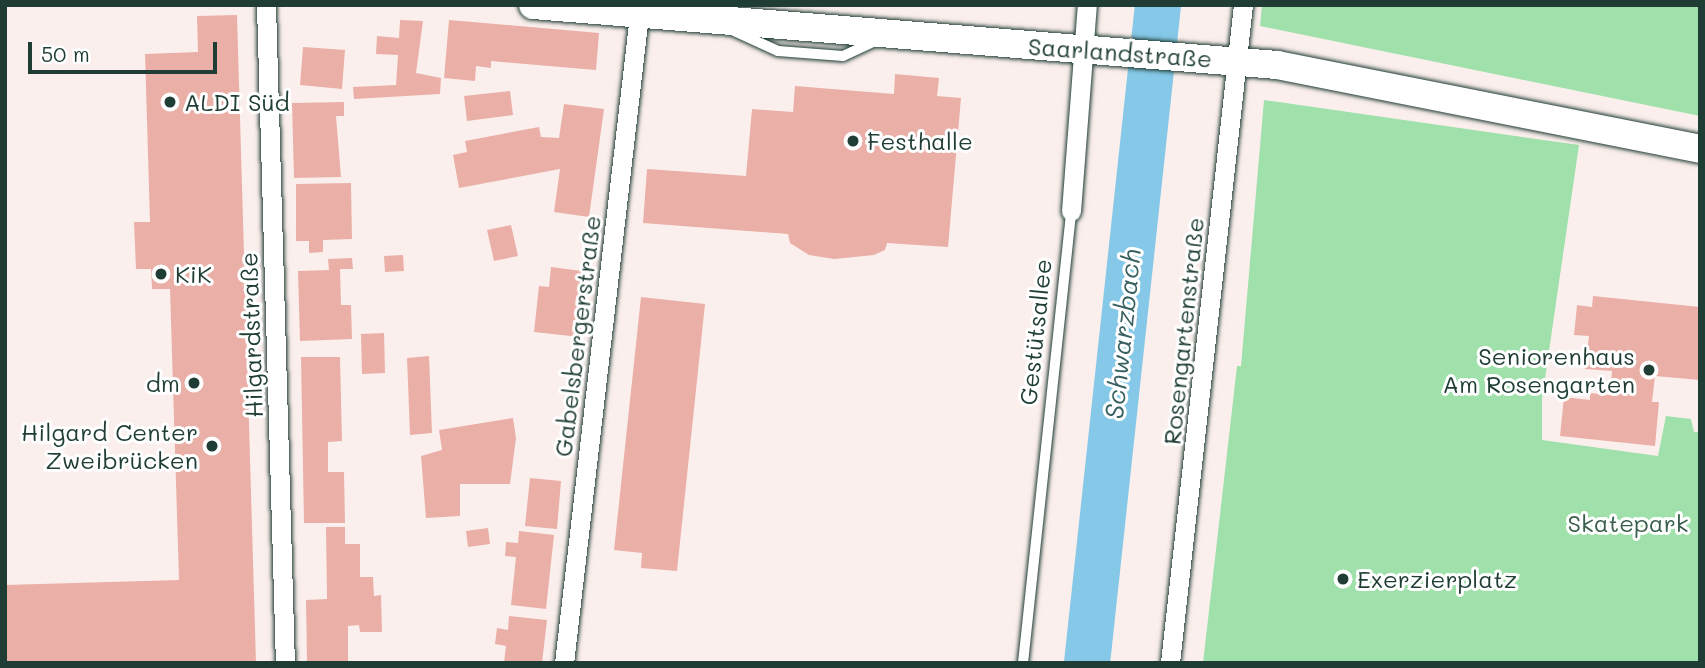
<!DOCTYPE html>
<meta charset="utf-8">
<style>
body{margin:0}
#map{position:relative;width:1705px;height:668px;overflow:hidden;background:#fbefed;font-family:Mali,sans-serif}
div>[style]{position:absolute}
.green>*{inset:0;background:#a0e1ab}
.river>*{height:46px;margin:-23px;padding:0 23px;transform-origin:23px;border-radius:23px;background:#86c8e7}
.building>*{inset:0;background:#eab0a7}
.roads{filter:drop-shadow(0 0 2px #1f3d34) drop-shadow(0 0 2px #1f3d34)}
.lane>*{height:10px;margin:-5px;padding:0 5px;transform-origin:5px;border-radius:5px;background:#fff}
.street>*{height:19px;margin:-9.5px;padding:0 9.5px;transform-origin:9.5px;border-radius:9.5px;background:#fff}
.secondary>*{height:28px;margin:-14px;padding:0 14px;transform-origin:14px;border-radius:14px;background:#fff}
.dots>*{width:19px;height:19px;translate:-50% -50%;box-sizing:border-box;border:4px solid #fff;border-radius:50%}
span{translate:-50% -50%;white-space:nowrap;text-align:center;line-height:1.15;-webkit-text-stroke:6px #fff;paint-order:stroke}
.street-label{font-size:24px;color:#1f3d34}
.poi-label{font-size:24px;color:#1f3d34}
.left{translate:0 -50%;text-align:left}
.right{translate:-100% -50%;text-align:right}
.park-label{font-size:24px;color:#395e4c}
.water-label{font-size:26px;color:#396061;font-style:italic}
.frame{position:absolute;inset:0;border:7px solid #1f3d34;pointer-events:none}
.scale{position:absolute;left:28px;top:42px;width:189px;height:32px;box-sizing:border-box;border:4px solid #1f3d34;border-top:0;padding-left:9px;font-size:21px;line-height:24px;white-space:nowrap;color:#1f3d34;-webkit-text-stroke:5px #fff;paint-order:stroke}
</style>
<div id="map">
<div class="green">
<i style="clip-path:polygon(1262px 5px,1700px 5px,1700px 116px,1260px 26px)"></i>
<i style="clip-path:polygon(1264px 100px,1579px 145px,1542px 399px,1542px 440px,1658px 456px,1666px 416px,1691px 419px,1694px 432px,1700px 432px,1700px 663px,1203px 663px,1237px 366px,1241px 366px)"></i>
</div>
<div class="river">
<i style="left:1087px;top:663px;width:662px;rotate:-83.84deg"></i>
</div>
<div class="building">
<i style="clip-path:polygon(237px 15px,256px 663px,5px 663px,5px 585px,179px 580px,170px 289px,152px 289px,151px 269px,136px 269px,134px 222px,150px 222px,145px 54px,198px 52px,197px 16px)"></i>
<i style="clip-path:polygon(400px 20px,423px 21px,416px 73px,441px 78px,440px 94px,354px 99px,353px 87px,396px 85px,398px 55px,376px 54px,377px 36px,399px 38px)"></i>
<i style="clip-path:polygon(449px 20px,599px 33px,596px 70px,491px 61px,491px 68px,476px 66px,475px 81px,444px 78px)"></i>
<i style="clip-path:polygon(303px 47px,345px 50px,342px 89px,300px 85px)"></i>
<i style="clip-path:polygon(895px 74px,939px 78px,937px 96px,961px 98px,948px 247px,887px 243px,885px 250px,874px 255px,834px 259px,809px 255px,790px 243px,788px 234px,643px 223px,647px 169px,746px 176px,752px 109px,793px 112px,795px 86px,894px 94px)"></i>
<i style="clip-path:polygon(510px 91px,513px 115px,467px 121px,464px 96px)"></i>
<i style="clip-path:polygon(344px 102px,344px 116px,336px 116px,341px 177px,294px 178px,292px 103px)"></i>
<i style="clip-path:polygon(564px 104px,604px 109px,589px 217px,554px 212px,560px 169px,459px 188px,453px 155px,467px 152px,465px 141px,539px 127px,541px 137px,559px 138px)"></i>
<i style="clip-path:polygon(351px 183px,352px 239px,323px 240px,323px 252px,309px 253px,309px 241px,296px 241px,296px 184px)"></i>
<i style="clip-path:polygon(511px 225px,518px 256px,494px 261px,487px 230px)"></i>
<i style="clip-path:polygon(403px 255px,404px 271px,385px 272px,384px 256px)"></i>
<i style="clip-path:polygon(352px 258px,353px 269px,340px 269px,341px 305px,351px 305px,352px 339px,300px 341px,298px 271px,329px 270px,328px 259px)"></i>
<i style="clip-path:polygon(551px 267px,582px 271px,581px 280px,587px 281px,580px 337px,534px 332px,539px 286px,549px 287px)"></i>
<i style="clip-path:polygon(1593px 296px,1700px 307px,1700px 380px,1655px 376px,1652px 402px,1659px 402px,1655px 446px,1560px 436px,1564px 397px,1590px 400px,1590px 393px,1610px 395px,1612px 371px,1585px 369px,1589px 336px,1574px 335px,1577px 305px,1592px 307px)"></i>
<i style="clip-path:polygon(641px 297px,705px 304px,677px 571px,641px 568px,642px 553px,614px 550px)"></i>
<i style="clip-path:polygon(384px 333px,385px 373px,362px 374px,361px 334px)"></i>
<i style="clip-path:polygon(429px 356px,432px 433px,410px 435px,407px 358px)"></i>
<i style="clip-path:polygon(301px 357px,340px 357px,342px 441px,328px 442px,328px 472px,344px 472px,345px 523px,304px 523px)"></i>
<i style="clip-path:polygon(513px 418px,516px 438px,510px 484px,460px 484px,460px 516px,426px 518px,421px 456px,442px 450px,439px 430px)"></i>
<i style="clip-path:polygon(530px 478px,561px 481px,557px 529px,525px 526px)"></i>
<i style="clip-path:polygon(326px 527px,345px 527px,345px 544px,360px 544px,360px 577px,373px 577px,374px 596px,381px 595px,382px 632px,360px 632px,359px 625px,348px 626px,348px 663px,307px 663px,306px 600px,327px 599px)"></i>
<i style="clip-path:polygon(488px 528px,490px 544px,468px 547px,466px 531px)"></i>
<i style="clip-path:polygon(519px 531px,554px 535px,546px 609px,511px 605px,516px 557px,505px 556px,506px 542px,518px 543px)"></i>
<i style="clip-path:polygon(509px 616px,547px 620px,542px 663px,504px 663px,506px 646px,495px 644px,497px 628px,508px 630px)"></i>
</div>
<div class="roads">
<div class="lane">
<i style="left:734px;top:31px;width:48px;rotate:24.4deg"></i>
<i style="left:778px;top:51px;width:65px;rotate:4.4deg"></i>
<i style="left:843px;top:56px;width:35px;rotate:-25deg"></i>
<i style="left:1023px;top:663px;width:455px;rotate:-83.9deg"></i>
</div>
<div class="street">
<i style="left:266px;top:5px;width:658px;rotate:88.35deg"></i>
<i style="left:1071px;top:211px;width:207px;rotate:-85.6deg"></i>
<i style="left:564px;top:663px;width:652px;rotate:-83.4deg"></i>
<i style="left:1170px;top:663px;width:662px;rotate:-83.67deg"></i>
</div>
<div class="secondary">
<i style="left:533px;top:5px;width:746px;rotate:4.61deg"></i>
<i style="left:1277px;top:65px;width:431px;rotate:11.2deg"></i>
</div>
</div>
<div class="dots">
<i style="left:170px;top:102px;background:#1f3d34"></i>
<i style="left:853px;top:141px;background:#1f3d34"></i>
<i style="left:161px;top:274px;background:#1f3d34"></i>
<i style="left:1649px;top:370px;background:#1f3d34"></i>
<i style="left:194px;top:383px;background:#1f3d34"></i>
<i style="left:212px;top:446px;background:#1f3d34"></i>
<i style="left:1343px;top:579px;background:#1f3d34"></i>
</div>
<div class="street-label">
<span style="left:1120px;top:52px;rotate:4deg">Saarlandstraße</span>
<span style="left:1183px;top:331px;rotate:-84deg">Rosengartenstraße</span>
<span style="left:1035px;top:332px;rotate:-84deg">Gestütsallee</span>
<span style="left:251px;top:335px;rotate:-92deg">Hilgardstraße</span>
<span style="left:577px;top:336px;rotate:-83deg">Gabelsbergerstraße</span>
</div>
<div class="poi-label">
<span class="left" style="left:184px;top:102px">ALDI Süd</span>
<span class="left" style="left:867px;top:141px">Festhalle</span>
<span class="left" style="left:175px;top:274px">KiK</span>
<span class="right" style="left:1635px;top:370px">Seniorenhaus<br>Am Rosengarten</span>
<span class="right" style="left:180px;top:383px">dm</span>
<span class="right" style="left:198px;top:446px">Hilgard Center<br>Zweibrücken</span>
<span class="left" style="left:1357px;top:579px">Exerzierplatz</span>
</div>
<div class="park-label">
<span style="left:1628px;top:523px">Skatepark</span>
</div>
<div class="water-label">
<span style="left:1123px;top:334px;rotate:-84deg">Schwarzbach</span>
</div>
<div class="frame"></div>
<div class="scale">50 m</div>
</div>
